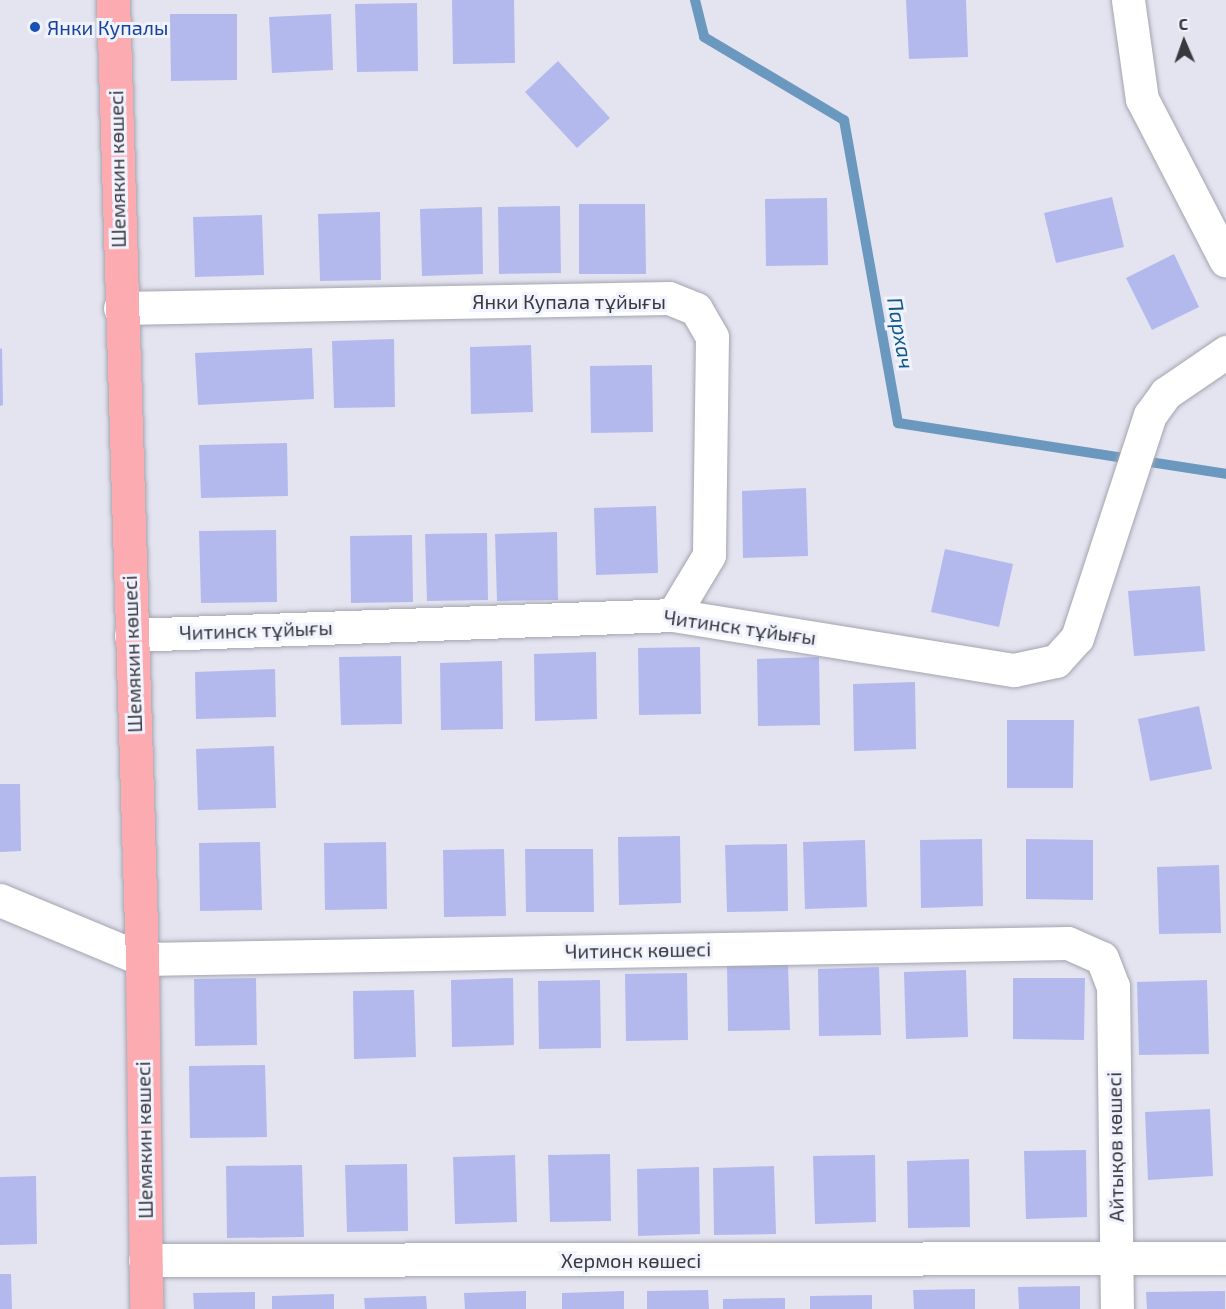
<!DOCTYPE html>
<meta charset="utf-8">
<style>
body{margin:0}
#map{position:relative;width:1226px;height:1309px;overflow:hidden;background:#e3e4f0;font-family:"Exo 2",sans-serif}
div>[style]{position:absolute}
.stream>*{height:10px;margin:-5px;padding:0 5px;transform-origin:5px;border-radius:5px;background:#6b98be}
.building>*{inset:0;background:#b3b9ed}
.roads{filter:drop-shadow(0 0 2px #a3a4af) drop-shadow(0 0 2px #a3a4af)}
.minor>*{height:33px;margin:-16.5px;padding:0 16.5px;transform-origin:16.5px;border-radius:16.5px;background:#fff}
.major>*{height:33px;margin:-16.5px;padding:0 16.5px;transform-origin:16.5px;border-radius:16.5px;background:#fcabb1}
.dots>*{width:16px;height:16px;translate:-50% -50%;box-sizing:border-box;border:3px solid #f0f2fe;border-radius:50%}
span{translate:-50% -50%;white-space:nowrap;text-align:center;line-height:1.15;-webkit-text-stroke:6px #f0f2fe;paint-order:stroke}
.transit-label{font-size:20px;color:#164399}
.left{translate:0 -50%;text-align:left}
.street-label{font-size:20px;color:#38393d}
.water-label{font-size:21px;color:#0f598a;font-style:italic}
.north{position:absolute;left:1154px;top:12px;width:60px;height:60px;-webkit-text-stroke:4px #f0f2fe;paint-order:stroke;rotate:358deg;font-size:16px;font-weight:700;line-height:24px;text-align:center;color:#38393d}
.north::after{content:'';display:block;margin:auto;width:21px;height:27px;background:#38393d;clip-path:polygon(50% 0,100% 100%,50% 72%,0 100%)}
</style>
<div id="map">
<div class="stream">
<i style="left:695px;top:0;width:38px;rotate:76deg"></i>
<i style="left:704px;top:37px;width:163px;rotate:30.7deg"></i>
<i style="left:844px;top:120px;width:308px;rotate:79.9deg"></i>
<i style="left:898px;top:423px;width:332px;rotate:8.8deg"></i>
</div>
<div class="building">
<i style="clip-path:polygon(452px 0,514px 0,515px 63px,453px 64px)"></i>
<i style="clip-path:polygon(906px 0,966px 0,968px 57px,909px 59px)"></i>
<i style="clip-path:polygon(417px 3px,418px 71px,357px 72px,355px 4px)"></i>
<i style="clip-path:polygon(170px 14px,237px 14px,237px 80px,171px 81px)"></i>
<i style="clip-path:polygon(331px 14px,333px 70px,272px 73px,269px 17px)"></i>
<i style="clip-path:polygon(558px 61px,610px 118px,577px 148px,525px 92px)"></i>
<i style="clip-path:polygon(1112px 197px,1124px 247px,1056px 263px,1044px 213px)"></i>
<i style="clip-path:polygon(827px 198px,828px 265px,766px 266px,765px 199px)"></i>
<i style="clip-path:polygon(579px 204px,645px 204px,646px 274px,579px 274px)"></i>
<i style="clip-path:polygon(560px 206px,561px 273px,499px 274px,498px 207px)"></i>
<i style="clip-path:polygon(482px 207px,483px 274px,422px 276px,420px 209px)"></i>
<i style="clip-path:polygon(380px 212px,381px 280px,320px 281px,318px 214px)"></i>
<i style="clip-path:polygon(262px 215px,264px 275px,195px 277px,193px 217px)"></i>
<i style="clip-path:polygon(1174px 254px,1199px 307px,1152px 330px,1126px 278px)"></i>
<i style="clip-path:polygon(394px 339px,395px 407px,334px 408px,332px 341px)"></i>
<i style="clip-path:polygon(531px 345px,533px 412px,471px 414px,470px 347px)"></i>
<i style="clip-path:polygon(2px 348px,3px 405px,0 406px,0 349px)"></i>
<i style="clip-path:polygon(312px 348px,314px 399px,198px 405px,195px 353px)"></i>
<i style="clip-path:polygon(652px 365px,653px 432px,591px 433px,590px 366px)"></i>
<i style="clip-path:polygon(287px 443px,288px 496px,201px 498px,199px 445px)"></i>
<i style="clip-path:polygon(806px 488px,808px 556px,743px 558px,742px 491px)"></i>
<i style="clip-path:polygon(656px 506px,658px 573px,596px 575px,594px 508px)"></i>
<i style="clip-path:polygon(276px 530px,277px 602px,201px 603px,199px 531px)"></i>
<i style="clip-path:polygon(557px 532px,558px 600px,497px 601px,495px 534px)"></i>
<i style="clip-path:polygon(487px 533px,488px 600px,427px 601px,425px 534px)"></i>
<i style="clip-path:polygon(412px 535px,413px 602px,351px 603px,350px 536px)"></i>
<i style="clip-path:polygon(945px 549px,1013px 564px,999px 627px,931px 612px)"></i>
<i style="clip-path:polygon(1200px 586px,1205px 651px,1134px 656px,1128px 591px)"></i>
<i style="clip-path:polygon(700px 647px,701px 714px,639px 715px,638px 648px)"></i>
<i style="clip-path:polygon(596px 652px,597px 719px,535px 721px,534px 654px)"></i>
<i style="clip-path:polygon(401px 656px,402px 724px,341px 725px,339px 657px)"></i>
<i style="clip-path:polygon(819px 657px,820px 725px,758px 726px,757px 659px)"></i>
<i style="clip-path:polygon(502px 661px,503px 729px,441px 730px,440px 663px)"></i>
<i style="clip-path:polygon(275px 669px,276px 717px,196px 719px,195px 672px)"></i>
<i style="clip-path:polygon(915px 682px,916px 749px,854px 751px,853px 684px)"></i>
<i style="clip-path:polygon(1199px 706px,1212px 769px,1150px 781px,1138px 719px)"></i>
<i style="clip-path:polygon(1007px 720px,1074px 720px,1073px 788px,1007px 788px)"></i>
<i style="clip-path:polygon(274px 746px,276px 808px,198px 810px,196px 749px)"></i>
<i style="clip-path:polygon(0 784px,20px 784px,21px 851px,0 852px)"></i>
<i style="clip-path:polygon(680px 836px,681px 903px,619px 905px,618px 837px)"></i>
<i style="clip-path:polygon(982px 839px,983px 906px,921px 908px,920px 840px)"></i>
<i style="clip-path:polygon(1026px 839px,1093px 840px,1093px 900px,1026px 899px)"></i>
<i style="clip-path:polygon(865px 840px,867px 907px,805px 909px,803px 842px)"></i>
<i style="clip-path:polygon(260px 842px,262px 910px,200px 911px,199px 843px)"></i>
<i style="clip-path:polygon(386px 842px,387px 909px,325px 910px,324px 843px)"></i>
<i style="clip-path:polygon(787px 844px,788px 911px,727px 912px,725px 845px)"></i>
<i style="clip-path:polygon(504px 849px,506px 916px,444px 917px,443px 850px)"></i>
<i style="clip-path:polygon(525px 849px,593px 849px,594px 912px,526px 912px)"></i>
<i style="clip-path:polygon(1219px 865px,1221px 933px,1159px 934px,1157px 867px)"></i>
<i style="clip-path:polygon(788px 963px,790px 1030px,728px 1031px,727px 964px)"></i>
<i style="clip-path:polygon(879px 967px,881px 1035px,819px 1036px,818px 969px)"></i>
<i style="clip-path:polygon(966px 970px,968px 1037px,906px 1039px,904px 972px)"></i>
<i style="clip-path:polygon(687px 973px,688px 1040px,626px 1041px,625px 974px)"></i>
<i style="clip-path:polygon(256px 978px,257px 1045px,195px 1046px,194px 979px)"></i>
<i style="clip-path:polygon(513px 978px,514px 1045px,452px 1047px,451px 980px)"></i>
<i style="clip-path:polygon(1013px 978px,1085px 978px,1084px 1040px,1013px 1039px)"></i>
<i style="clip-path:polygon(600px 980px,601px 1048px,539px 1049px,538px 981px)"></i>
<i style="clip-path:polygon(1207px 980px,1209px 1054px,1139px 1055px,1137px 982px)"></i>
<i style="clip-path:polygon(414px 990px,416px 1057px,354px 1059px,353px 991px)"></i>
<i style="clip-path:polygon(265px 1065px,267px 1137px,190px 1138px,189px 1066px)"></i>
<i style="clip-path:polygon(1210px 1109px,1213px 1176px,1148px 1180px,1145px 1112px)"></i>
<i style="clip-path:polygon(1086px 1150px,1087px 1217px,1026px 1219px,1024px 1151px)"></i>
<i style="clip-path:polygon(610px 1154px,611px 1221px,550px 1222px,548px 1155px)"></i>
<i style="clip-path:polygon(515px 1155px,517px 1222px,455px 1224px,453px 1157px)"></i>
<i style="clip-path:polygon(875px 1155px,876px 1222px,815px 1224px,813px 1156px)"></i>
<i style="clip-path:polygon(969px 1159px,970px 1227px,908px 1228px,907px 1161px)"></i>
<i style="clip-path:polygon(407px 1164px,408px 1231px,347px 1232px,345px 1165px)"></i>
<i style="clip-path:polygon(302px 1165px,304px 1237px,227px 1238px,226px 1166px)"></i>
<i style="clip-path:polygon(774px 1166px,776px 1234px,714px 1235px,713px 1168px)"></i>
<i style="clip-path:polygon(699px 1167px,700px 1234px,638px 1236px,637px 1169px)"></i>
<i style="clip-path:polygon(36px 1176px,37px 1244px,0 1245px,0 1177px)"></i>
<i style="clip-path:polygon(0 1274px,11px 1274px,12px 1309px,0 1309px)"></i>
<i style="clip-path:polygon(1080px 1286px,1080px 1309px,1019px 1309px,1018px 1287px)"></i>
<i style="clip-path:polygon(975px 1289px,975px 1309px,914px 1309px,913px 1290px)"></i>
<i style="clip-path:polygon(708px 1290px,709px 1309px,647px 1309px,647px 1291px)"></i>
<i style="clip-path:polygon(526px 1291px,526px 1309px,465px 1309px,464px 1293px)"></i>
<i style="clip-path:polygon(624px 1291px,624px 1309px,562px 1309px,562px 1293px)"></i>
<i style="clip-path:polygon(1225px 1291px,1225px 1309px,1147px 1309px,1146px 1292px)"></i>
<i style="clip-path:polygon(255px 1292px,255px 1309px,194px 1309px,193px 1293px)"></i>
<i style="clip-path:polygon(334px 1294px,334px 1309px,272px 1309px,272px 1296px)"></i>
<i style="clip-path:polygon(872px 1295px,872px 1309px,810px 1309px,810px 1296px)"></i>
<i style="clip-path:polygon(426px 1296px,427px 1309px,365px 1309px,364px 1298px)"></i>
<i style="clip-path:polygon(785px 1298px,785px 1309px,723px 1309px,723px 1299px)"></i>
</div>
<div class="roads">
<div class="minor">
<i style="left:1128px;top:0;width:100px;rotate:82deg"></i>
<i style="left:1142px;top:99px;width:182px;rotate:62.6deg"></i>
<i style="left:120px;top:308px;width:549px;rotate:-1.04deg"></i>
<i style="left:669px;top:298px;width:29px;rotate:22deg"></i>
<i style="left:696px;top:309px;width:32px;rotate:60deg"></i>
<i style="left:712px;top:337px;width:218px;rotate:90.8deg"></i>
<i style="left:709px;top:555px;width:70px;rotate:121deg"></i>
<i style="left:131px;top:635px;width:542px;rotate:-2.11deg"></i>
<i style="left:673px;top:615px;width:345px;rotate:9.2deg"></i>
<i style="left:1014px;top:670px;width:43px;rotate:-12.1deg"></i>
<i style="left:1056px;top:661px;width:31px;rotate:-48deg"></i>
<i style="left:1077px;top:638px;width:235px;rotate:-71.9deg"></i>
<i style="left:1150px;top:415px;width:27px;rotate:-54deg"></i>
<i style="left:1166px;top:393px;width:73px;rotate:-34.3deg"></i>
<i style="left:0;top:900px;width:154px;rotate:22.6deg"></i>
<i style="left:142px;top:959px;width:926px;rotate:-0.99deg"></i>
<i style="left:1068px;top:943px;width:37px;rotate:24deg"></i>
<i style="left:1102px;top:958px;width:30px;rotate:69deg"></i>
<i style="left:1113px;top:986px;width:323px;rotate:89.3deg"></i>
<i style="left:145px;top:1260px;width:1081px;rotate:-0.11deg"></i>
</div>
<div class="major">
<i style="left:113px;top:0;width:959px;rotate:88.27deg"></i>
<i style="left:142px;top:959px;width:350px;rotate:89.3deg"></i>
</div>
</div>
<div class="dots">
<i style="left:35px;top:27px;background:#1a4fb4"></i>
</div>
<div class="transit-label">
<span class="left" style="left:47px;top:27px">Янки Купалы</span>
</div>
<div class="street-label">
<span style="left:117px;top:169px;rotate:-91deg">Шемякин көшесі</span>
<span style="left:569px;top:301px">Янки Купала тұйығы</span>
<span style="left:740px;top:627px;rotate:8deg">Читинск тұйығы</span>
<span style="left:256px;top:630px;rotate:-2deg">Читинск тұйығы</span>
<span style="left:132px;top:654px;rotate:-92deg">Шемякин көшесі</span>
<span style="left:638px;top:950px;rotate:-1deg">Читинск көшесі</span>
<span style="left:144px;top:1140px;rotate:-91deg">Шемякин көшесі</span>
<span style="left:1115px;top:1147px;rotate:-91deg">Айтықов көшесі</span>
<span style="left:631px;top:1260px">Хермон көшесі</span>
</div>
<div class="water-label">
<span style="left:901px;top:333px;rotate:80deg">Пархач</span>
</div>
<div class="north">С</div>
</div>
